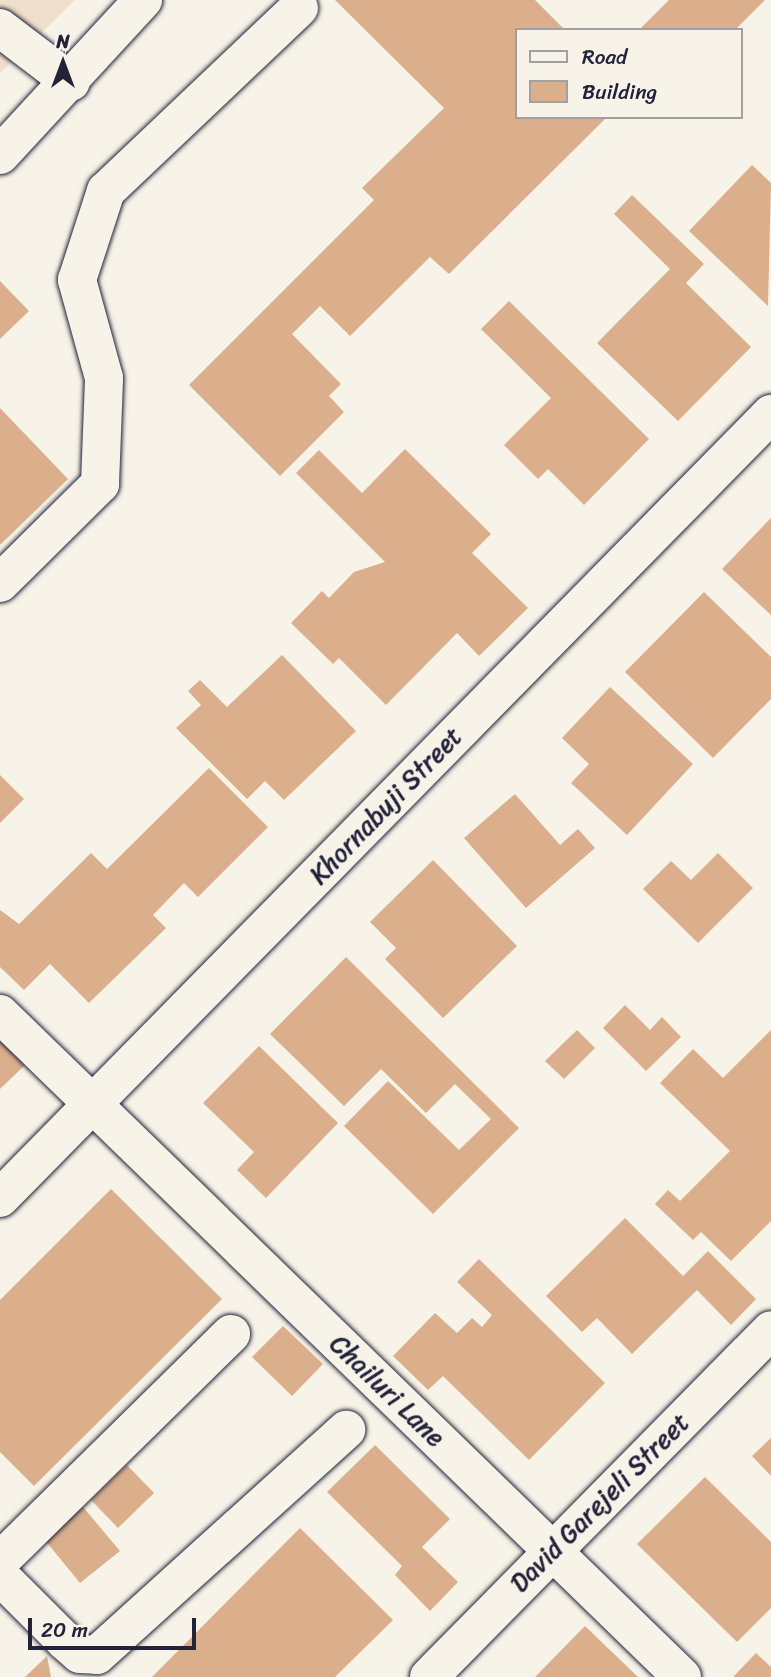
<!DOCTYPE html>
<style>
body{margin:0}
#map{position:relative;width:771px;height:1677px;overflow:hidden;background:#f7f3e8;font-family:Sriracha,sans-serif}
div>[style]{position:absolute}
.built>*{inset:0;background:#efdfcc}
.building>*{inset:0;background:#dbaf8c}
.roads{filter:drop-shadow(0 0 2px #22223b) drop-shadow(0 0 2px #22223b)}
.minor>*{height:38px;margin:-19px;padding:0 19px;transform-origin:19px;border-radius:19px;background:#f7f3e8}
span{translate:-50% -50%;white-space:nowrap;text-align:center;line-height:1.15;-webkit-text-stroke:5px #f7f3e8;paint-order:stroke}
.street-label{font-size:26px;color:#22223b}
.legend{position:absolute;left:515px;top:28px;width:228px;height:91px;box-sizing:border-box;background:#f7f3e8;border:2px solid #a29fa3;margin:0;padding:9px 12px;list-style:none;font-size:21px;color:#22223b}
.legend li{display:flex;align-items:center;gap:14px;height:35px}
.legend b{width:35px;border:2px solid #a29fa3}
.north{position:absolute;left:28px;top:28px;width:70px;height:70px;-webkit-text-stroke:5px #f7f3e8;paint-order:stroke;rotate:0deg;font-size:19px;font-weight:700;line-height:28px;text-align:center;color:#22223b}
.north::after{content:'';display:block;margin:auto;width:24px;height:32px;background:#22223b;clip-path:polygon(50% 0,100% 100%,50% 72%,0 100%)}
.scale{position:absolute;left:28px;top:1618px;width:168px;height:32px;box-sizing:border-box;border:4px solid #22223b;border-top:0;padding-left:9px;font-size:21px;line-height:24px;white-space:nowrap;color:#22223b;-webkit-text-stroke:5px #f7f3e8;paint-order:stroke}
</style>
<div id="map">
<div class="built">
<i style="clip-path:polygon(0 0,75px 0,0 73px)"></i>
</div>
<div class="building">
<i style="clip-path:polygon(335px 0,535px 0,565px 30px,517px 30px,517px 117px,607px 117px,449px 274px,430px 257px,350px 336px,320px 306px,292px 334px,341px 384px,329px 396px,344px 412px,280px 476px,189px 385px,374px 200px,362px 188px,444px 108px)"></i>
<i style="clip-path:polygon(669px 0,765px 0,735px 30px,639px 30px)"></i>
<i style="clip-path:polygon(752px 165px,771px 183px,768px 306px,689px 231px)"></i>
<i style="clip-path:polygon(632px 195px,704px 264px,686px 283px,751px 347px,678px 421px,597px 343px,670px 269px,614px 214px)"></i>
<i style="clip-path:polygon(0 281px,29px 311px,0 339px)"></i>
<i style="clip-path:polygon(509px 301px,649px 439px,584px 505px,548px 469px,538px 479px,504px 445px,551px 398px,481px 329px)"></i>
<i style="clip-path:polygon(0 408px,68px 479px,0 545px)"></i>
<i style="clip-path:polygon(405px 449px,491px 534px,472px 553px,528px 608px,479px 656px,457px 633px,386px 705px,339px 658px,333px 664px,291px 623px,322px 591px,329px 598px,354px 572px,385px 562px,296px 473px,319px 450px,362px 493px)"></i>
<i style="clip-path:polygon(771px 518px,771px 615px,722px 569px)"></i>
<i style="clip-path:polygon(704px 592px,771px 657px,771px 699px,713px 758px,625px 672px)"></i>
<i style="clip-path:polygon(282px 655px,356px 731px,284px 800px,265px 781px,247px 799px,176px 728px,201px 705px,188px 691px,200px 680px,227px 707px)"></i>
<i style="clip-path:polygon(610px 687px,693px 764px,627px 835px,571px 783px,589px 764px,562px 738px)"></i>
<i style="clip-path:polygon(209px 768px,268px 827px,198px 897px,184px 883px,153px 915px,166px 928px,89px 1003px,50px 964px,24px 990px,0 967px,0 910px,19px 924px,91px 853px,107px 869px)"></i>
<i style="clip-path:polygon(0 775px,24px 799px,0 823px)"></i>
<i style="clip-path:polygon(515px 794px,560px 845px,578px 829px,595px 848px,526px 908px,464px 838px)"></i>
<i style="clip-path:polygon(718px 853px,753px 888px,698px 943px,643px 889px,671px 861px,691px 880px)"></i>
<i style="clip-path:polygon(433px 860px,517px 946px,443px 1018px,385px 959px,396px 948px,370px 922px)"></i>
<i style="clip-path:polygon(346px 957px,519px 1128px,433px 1214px,344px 1126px,388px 1081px,459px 1150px,491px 1119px,455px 1084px,426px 1113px,381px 1069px,344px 1106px,270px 1034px)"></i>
<i style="clip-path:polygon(625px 1005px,650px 1030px,662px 1017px,681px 1037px,646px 1071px,603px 1028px)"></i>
<i style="clip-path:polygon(577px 1030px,595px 1048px,564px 1079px,545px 1061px)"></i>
<i style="clip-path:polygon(771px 1030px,771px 1221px,731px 1261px,701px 1232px,693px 1240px,655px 1204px,668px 1190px,680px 1201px,730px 1151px,660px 1083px,693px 1049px,723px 1078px)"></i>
<i style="clip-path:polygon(0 1039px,26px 1064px,0 1089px)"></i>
<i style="clip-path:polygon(259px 1046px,338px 1123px,266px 1198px,237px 1170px,254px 1152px,203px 1103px)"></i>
<i style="clip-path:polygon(111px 1189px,222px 1299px,34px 1486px,0 1452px,0 1300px)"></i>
<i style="clip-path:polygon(625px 1218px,683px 1276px,708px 1251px,756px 1299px,731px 1325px,697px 1290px,632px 1354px,597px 1318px,582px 1332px,546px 1296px)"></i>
<i style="clip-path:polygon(479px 1259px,605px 1383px,529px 1460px,443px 1376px,428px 1390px,393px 1356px,435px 1313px,457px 1333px,472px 1318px,482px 1327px,492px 1315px,457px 1282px)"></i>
<i style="clip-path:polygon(283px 1326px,323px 1364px,292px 1396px,252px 1357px)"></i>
<i style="clip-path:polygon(771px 1438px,771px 1476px,752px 1456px)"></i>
<i style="clip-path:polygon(375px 1445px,450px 1519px,422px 1547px,458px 1582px,430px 1611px,395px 1575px,402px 1566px,327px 1492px)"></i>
<i style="clip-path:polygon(127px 1465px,154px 1493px,118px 1528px,91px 1500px)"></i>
<i style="clip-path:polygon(705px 1477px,771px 1542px,771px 1608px,737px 1642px,637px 1544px)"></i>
<i style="clip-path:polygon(83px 1507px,120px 1551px,80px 1583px,44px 1539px)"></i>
<i style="clip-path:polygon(300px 1528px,393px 1620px,335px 1677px,152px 1677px)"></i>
<i style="clip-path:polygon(585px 1626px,638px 1677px,535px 1677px)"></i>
<i style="clip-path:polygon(756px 1653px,771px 1667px,771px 1677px,733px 1677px)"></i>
<i style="clip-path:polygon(47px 1656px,51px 1677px,25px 1677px)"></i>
</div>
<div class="roads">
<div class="minor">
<i style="left:0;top:28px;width:89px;rotate:37.3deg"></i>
<i style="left:0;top:155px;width:211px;rotate:-47.3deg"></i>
<i style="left:0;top:583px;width:141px;rotate:-44.7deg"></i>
<i style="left:100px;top:484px;width:106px;rotate:-87.8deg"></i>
<i style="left:104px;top:378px;width:102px;rotate:-105.4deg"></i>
<i style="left:77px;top:280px;width:94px;rotate:-72deg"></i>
<i style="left:106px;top:191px;width:266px;rotate:-43.5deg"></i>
<i style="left:0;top:1014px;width:951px;rotate:44.19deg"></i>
<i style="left:0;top:1198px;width:1100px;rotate:-45.48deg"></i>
<i style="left:0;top:1561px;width:324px;rotate:-44.5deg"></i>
<i style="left:0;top:1576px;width:93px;rotate:45deg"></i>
<i style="left:66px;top:1642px;width:18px;rotate:41deg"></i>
<i style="left:80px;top:1654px;width:17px;rotate:3deg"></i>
<i style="left:97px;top:1655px;width:336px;rotate:-42.1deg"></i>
<i style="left:429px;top:1677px;width:487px;rotate:-45.4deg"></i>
</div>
</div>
<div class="street-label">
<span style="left:386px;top:806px;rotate:-46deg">Khornabuji Street</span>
<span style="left:387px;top:1391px;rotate:44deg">Chailuri Lane</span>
<span style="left:600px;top:1503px;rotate:-45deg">David Garejeli Street</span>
</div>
<ul class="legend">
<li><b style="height:9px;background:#f7f3e8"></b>Road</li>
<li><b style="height:19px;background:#dbaf8c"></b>Building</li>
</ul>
<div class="north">N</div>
<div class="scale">20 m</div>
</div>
